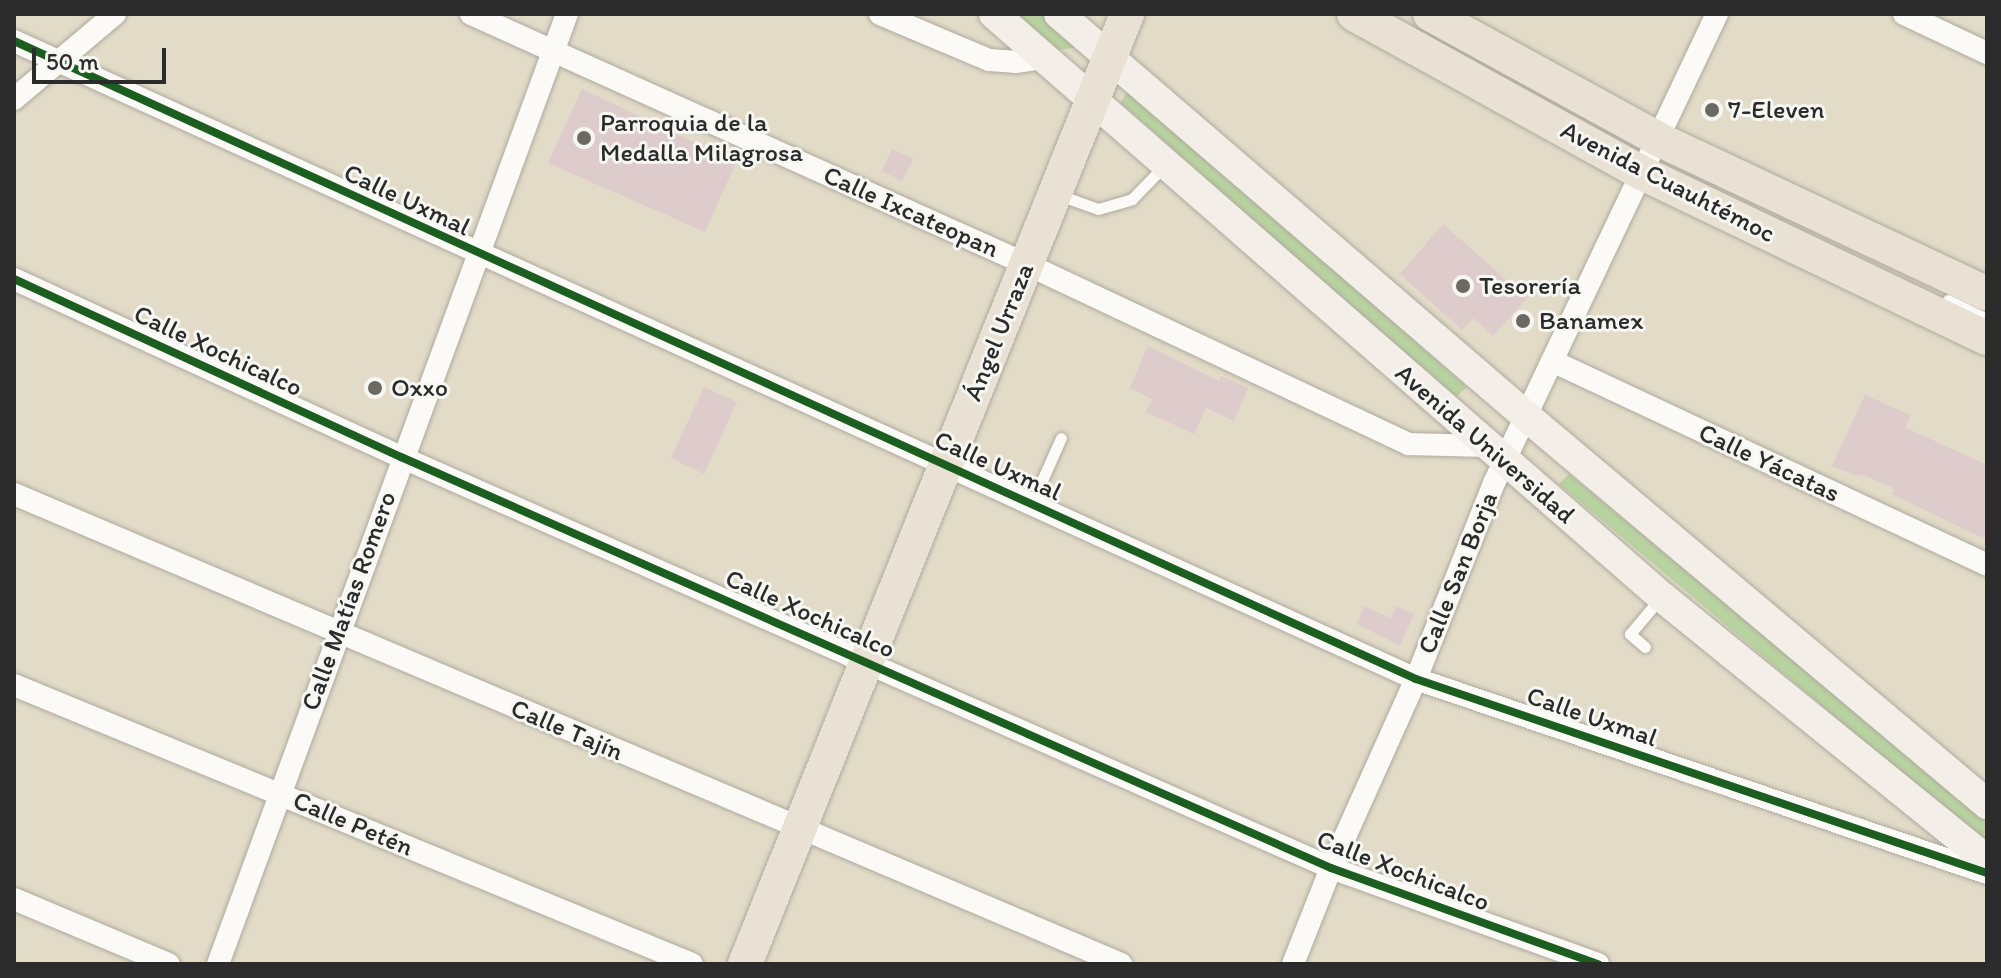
<!DOCTYPE html>
<meta charset="utf-8">
<style>
body{margin:0}
#map{position:relative;width:2001px;height:978px;overflow:hidden;background:#e2dbc8;font-family:Itim,sans-serif}
div>[style]{position:absolute}
.green>*{inset:0;background:#b8d3a0}
.building>*{inset:0;background:#decbcb}
.roads{filter:drop-shadow(0 0 2px #aeaa9e) drop-shadow(0 0 2px #aeaa9e)}
.lane>*{height:11px;margin:-5.5px;padding:0 5.5px;transform-origin:5.5px;border-radius:5.5px;background:#fbfaf7}
.street>*{height:22px;margin:-11px;padding:0 11px;transform-origin:11px;border-radius:11px;background:#fbfaf7}
.secondary>*{height:30px;margin:-15px;padding:0 15px;transform-origin:15px;border-radius:15px;background:#f3efe8}
.primary>*{height:34px;margin:-17px;padding:0 17px;transform-origin:17px;border-radius:17px;background:#e8e1d4}
.cycleway>*{height:8px;margin:-4px;padding:0 4px;transform-origin:4px;border-radius:4px;background:#1b5e20}
.dots>*{width:22px;height:22px;translate:-50% -50%;box-sizing:border-box;border:4px solid #f6f6f2;border-radius:50%}
span{translate:-50% -50%;white-space:nowrap;text-align:center;line-height:1.15;-webkit-text-stroke:6px #f6f6f2;paint-order:stroke}
.poi-label{font-size:26px;color:#2b2b2b}
.left{translate:0 -50%;text-align:left}
.street-label{font-size:26px;color:#2b2b2b}
.frame{position:absolute;inset:0;border:16px solid #2b2b2b;pointer-events:none}
.scale{position:absolute;left:32px;top:48px;width:134px;height:36px;box-sizing:border-box;border:4px solid #2b2b2b;border-top:0;padding-left:10px;font-size:24px;line-height:28px;white-space:nowrap;color:#2b2b2b;-webkit-text-stroke:6px #f6f6f2;paint-order:stroke}
</style>
<div id="map">
<div class="green">
<i style="clip-path:polygon(1018px 14px,1042px 14px,1080px 47px,1057px 50px)"></i>
<i style="clip-path:polygon(1129px 87px,1467px 387px,1454px 399px,1121px 103px)"></i>
<i style="clip-path:polygon(1569px 474px,1987px 820px,1987px 845px,1559px 484px)"></i>
</div>
<div class="building">
<i style="clip-path:polygon(582px 89px,736px 162px,705px 232px,548px 163px)"></i>
<i style="clip-path:polygon(892px 149px,913px 159px,902px 181px,882px 171px)"></i>
<i style="clip-path:polygon(1443px 224px,1527px 298px,1493px 336px,1473px 318px,1462px 330px,1400px 274px)"></i>
<i style="clip-path:polygon(1148px 346px,1219px 381px,1221px 376px,1248px 388px,1234px 421px,1206px 408px,1194px 434px,1146px 412px,1152px 399px,1130px 388px)"></i>
<i style="clip-path:polygon(704px 387px,737px 402px,704px 474px,671px 458px)"></i>
<i style="clip-path:polygon(1865px 395px,1910px 415px,1906px 428px,1987px 465px,1987px 540px,1892px 494px,1895px 489px,1862px 474px,1858px 476px,1832px 466px)"></i>
<i style="clip-path:polygon(1364px 606px,1391px 618px,1396px 606px,1414px 614px,1400px 646px,1357px 624px)"></i>
</div>
<div class="roads">
<div class="lane">
<i style="left:1059px;top:195px;width:41px;rotate:19.7deg"></i>
<i style="left:1098px;top:209px;width:35px;rotate:-16deg"></i>
<i style="left:1132px;top:199px;width:46px;rotate:-45.9deg"></i>
<i style="left:1948px;top:300px;width:43px;rotate:26deg"></i>
<i style="left:1032px;top:503px;width:71px;rotate:-66deg"></i>
<i style="left:1645px;top:647px;width:20px;rotate:-139deg"></i>
<i style="left:1630px;top:634px;width:48px;rotate:-50deg"></i>
</div>
<div class="street">
<i style="left:471px;top:14px;width:609px;rotate:24.25deg"></i>
<i style="left:1026px;top:264px;width:423px;rotate:25.2deg"></i>
<i style="left:1409px;top:444px;width:76px;rotate:1.5deg"></i>
<i style="left:880px;top:14px;width:118px;rotate:22.9deg"></i>
<i style="left:989px;top:60px;width:26px;rotate:4deg"></i>
<i style="left:1015px;top:62px;width:27px;rotate:-8deg"></i>
<i style="left:1904px;top:14px;width:92px;rotate:25.2deg"></i>
<i style="left:14px;top:41px;width:1540px;rotate:24.47deg"></i>
<i style="left:1416px;top:679px;width:603px;rotate:18.77deg"></i>
<i style="left:14px;top:99px;width:132px;rotate:-40.1deg"></i>
<i style="left:14px;top:279px;width:426px;rotate:24.7deg"></i>
<i style="left:401px;top:457px;width:1017px;rotate:23.84deg"></i>
<i style="left:1331px;top:868px;width:284px;rotate:19.8deg"></i>
<i style="left:1552px;top:361px;width:480px;rotate:25.1deg"></i>
<i style="left:14px;top:494px;width:1203px;rotate:23deg"></i>
<i style="left:14px;top:685px;width:733px;rotate:22.37deg"></i>
<i style="left:14px;top:899px;width:168px;rotate:22.8deg"></i>
<i style="left:218px;top:964px;width:1012px;rotate:-69.83deg"></i>
<i style="left:1293px;top:964px;width:103px;rotate:-68.4deg"></i>
<i style="left:1331px;top:868px;width:207px;rotate:-65.8deg"></i>
<i style="left:1416px;top:679px;width:211px;rotate:-68.3deg"></i>
<i style="left:1494px;top:483px;width:519px;rotate:-64.57deg"></i>
</div>
<div class="secondary">
<i style="left:994px;top:14px;width:887px;rotate:41.11deg"></i>
<i style="left:1662px;top:597px;width:418px;rotate:39deg"></i>
<i style="left:1059px;top:14px;width:616px;rotate:40.72deg"></i>
<i style="left:1526px;top:416px;width:603px;rotate:40.09deg"></i>
</div>
<div class="primary">
<i style="left:1354px;top:14px;width:329px;rotate:28.9deg"></i>
<i style="left:1642px;top:173px;width:382px;rotate:25.6deg"></i>
<i style="left:1430px;top:14px;width:260px;rotate:28.7deg"></i>
<i style="left:1658px;top:139px;width:364px;rotate:25.2deg"></i>
<i style="left:745px;top:964px;width:1024px;rotate:-68.09deg"></i>
</div>
</div>
<div class="cycleway">
<i style="left:14px;top:41px;width:1540px;rotate:24.47deg"></i>
<i style="left:1416px;top:679px;width:603px;rotate:18.77deg"></i>
<i style="left:14px;top:279px;width:426px;rotate:24.7deg"></i>
<i style="left:401px;top:457px;width:1017px;rotate:23.84deg"></i>
<i style="left:1331px;top:868px;width:284px;rotate:19.8deg"></i>
</div>
<div class="dots">
<i style="left:1712px;top:110px;background:#6b6962"></i>
<i style="left:584px;top:138px;background:#6b6962"></i>
<i style="left:1463px;top:286px;background:#6b6962"></i>
<i style="left:1523px;top:321px;background:#6b6962"></i>
<i style="left:375px;top:388px;background:#6b6962"></i>
</div>
<div class="poi-label">
<span class="left" style="left:1728px;top:110px">7-Eleven</span>
<span class="left" style="left:600px;top:138px">Parroquia de la<br>Medalla Milagrosa</span>
<span class="left" style="left:1479px;top:286px">Tesorería</span>
<span class="left" style="left:1539px;top:321px">Banamex</span>
<span class="left" style="left:391px;top:388px">Oxxo</span>
</div>
<div class="street-label">
<span style="left:1668px;top:182px;rotate:27deg">Avenida Cuauhtémoc</span>
<span style="left:407px;top:200px;rotate:25deg">Calle Uxmal</span>
<span style="left:911px;top:212px;rotate:24deg">Calle Ixcateopan</span>
<span style="left:999px;top:332px;rotate:-68deg">Ángel Urraza</span>
<span style="left:218px;top:351px;rotate:25deg">Calle Xochicalco</span>
<span style="left:1485px;top:444px;rotate:41deg">Avenida Universidad</span>
<span style="left:1769px;top:463px;rotate:25deg">Calle Yácatas</span>
<span style="left:998px;top:466px;rotate:24deg">Calle Uxmal</span>
<span style="left:1458px;top:573px;rotate:-68deg">Calle San Borja</span>
<span style="left:349px;top:601px;rotate:-70deg">Calle Matías Romero</span>
<span style="left:810px;top:614px;rotate:24deg">Calle Xochicalco</span>
<span style="left:1592px;top:717px;rotate:19deg">Calle Uxmal</span>
<span style="left:567px;top:730px;rotate:23deg">Calle Tajín</span>
<span style="left:353px;top:824px;rotate:23deg">Calle Petén</span>
<span style="left:1403px;top:871px;rotate:21deg">Calle Xochicalco</span>
</div>
<div class="frame"></div>
<div class="scale">50 m</div>
</div>
